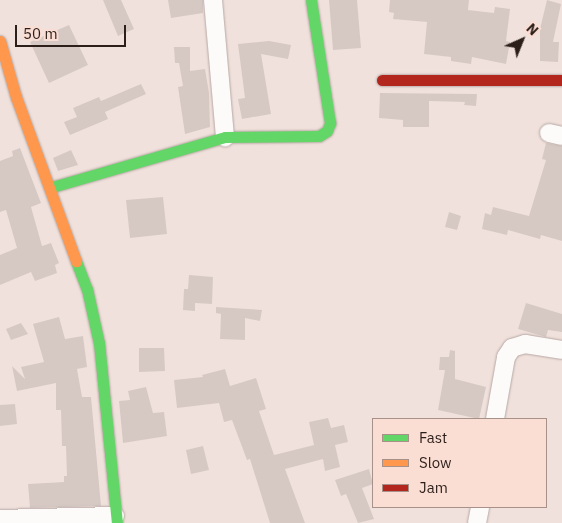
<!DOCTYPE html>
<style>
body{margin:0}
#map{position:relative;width:562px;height:523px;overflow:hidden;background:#f1e1dc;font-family:"IBM Plex Sans",sans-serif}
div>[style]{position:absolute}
.building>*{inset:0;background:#d6c9c4}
.roads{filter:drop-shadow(0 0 1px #b6a9a4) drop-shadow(0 0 1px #b6a9a4)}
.street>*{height:18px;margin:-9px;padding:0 9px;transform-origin:9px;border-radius:9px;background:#fdfafa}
.fast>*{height:11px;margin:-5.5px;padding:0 5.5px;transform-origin:5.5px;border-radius:5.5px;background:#63d668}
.slow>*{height:11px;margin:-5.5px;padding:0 5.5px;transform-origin:5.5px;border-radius:5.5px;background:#ff974d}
.jam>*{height:11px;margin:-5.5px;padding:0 5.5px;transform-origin:5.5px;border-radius:5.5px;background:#b3261e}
span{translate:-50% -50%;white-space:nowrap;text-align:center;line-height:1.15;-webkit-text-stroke:4px #faddd3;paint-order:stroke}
.legend{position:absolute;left:372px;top:418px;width:175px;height:90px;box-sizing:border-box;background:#faddd3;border:1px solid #a89189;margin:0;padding:6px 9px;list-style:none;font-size:15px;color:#2c1f1a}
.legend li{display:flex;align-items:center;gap:10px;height:25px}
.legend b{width:25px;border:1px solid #a89189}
.north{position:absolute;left:497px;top:15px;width:50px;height:50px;-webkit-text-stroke:4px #faddd3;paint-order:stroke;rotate:44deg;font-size:14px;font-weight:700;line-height:20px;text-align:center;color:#2c1f1a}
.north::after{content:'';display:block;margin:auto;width:18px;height:22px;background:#2c1f1a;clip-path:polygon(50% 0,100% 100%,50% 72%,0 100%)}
.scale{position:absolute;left:15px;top:25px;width:111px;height:22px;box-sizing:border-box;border:2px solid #2c1f1a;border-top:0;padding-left:6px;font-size:15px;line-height:18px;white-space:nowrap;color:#2c1f1a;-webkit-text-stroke:4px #faddd3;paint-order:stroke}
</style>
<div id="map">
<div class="building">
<i style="clip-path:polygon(103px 0,121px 0,134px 29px,118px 36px)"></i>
<i style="clip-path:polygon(168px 0,203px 0,203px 13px,171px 18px)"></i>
<i style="clip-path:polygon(329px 0,357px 0,361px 48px,333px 50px)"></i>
<i style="clip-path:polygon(390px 0,469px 0,468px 10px,494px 13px,495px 7px,510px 9px,506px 41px,510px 42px,506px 64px,472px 57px,471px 64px,451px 61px,451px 57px,424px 54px,427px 22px,393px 19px,394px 13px,389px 12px)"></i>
<i style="clip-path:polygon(547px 0,561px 4px,553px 42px,559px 42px,558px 62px,540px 61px,540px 29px)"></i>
<i style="clip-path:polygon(69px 25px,88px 65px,49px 83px,30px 42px)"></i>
<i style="clip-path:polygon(269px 41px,291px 45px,288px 59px,261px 54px,271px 114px,242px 119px,238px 99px,245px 98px,238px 44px)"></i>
<i style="clip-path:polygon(174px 47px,190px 47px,190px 71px,205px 69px,209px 93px,210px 127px,185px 134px,178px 87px,183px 86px,179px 63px,175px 63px)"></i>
<i style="clip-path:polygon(141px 84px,146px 94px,105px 112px,108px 119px,70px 135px,64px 122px,77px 117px,73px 108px,99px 97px,101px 101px)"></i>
<i style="clip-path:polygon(380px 93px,477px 94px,476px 106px,464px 105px,465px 102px,429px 101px,429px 127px,403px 127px,403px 120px,379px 118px)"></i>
<i style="clip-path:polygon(546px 143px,562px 146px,562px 241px,541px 235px,540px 239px,508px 230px,507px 235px,482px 229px,485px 213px,491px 215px,493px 207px,529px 216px,546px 160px,542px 159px)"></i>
<i style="clip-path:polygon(20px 148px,41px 203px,31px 207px,42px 246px,51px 243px,59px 263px,55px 265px,57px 273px,35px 281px,31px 272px,0 285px,0 255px,17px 248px,6px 210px,0 212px,0 161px,13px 156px,12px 151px)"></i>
<i style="clip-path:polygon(71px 150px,78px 165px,58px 171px,53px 158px)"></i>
<i style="clip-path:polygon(163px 197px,167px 234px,130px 238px,126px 200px)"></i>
<i style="clip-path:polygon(449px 212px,461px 216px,457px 230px,445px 227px)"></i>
<i style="clip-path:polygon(189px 275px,213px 277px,212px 304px,195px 303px,195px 311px,183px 310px,184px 289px,188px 289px)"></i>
<i style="clip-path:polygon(526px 303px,562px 314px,562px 332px,548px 330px,546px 337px,518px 329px)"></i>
<i style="clip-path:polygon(216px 307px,262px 310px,260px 321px,245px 318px,245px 340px,220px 339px,221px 314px,216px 313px)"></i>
<i style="clip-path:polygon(59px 317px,65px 339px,83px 336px,87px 367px,77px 369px,82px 397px,91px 397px,101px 506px,30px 508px,28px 484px,64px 482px,64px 476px,67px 476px,66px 446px,62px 446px,61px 410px,56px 410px,56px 383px,17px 391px,12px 366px,25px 379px,21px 367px,44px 362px,33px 324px)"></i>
<i style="clip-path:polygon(21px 323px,28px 334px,11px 340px,6px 329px)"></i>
<i style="clip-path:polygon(139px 348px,164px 348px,165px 371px,139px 372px)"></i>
<i style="clip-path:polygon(450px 350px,455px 351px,455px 379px,486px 387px,479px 419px,438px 410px,445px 370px,439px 370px,440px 357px,449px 357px)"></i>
<i style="clip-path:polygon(225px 369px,230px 386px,256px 378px,266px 409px,259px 411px,274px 455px,314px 445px,309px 422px,328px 418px,331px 428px,344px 425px,348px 442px,335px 445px,340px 467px,325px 471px,323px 459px,285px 469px,305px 523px,270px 523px,250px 459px,247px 460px,232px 420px,224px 422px,219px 403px,177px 408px,174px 380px,203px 377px,202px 375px)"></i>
<i style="clip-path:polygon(146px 387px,153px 413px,164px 412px,167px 436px,123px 443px,119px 401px,130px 400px,128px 391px)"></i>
<i style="clip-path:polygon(15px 404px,17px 424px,0 426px,0 405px)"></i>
<i style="clip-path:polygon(203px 446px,209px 470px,191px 474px,186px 450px)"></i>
<i style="clip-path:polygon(369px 469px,373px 484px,362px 488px,374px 519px,358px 523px,346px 494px,341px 496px,335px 480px)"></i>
</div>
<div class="roads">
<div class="street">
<i style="left:213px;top:0;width:138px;rotate:85deg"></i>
<i style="left:549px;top:133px;width:13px;rotate:13deg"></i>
<i style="left:495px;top:419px;width:63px;rotate:-79.9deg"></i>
<i style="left:506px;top:357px;width:11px;rotate:-56deg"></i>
<i style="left:512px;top:348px;width:14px;rotate:-17deg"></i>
<i style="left:525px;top:344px;width:37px;rotate:9deg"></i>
<i style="left:0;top:519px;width:115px;rotate:-1.5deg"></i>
<i style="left:477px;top:523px;width:16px;rotate:-79deg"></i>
</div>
<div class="fast">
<i style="left:52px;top:187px;width:180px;rotate:-16.1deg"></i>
<i style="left:225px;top:137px;width:94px;rotate:-0.6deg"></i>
<i style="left:319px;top:136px;width:9px;rotate:-32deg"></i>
<i style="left:327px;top:131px;width:9px;rotate:-69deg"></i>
<i style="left:330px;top:123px;width:124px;rotate:-98.8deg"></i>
<i style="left:76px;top:261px;width:30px;rotate:69deg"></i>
<i style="left:87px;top:289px;width:55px;rotate:77.5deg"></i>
<i style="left:99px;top:343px;width:181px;rotate:84.3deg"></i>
</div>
<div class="slow">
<i style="left:0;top:41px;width:58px;rotate:74.1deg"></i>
<i style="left:16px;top:97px;width:175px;rotate:69.9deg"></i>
</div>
<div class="jam">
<i style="left:382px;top:80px;width:180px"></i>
</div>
</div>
<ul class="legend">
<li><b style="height:6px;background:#63d668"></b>Fast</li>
<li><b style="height:6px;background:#ff974d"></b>Slow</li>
<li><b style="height:6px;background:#b3261e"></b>Jam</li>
</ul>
<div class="north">N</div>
<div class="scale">50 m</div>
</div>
